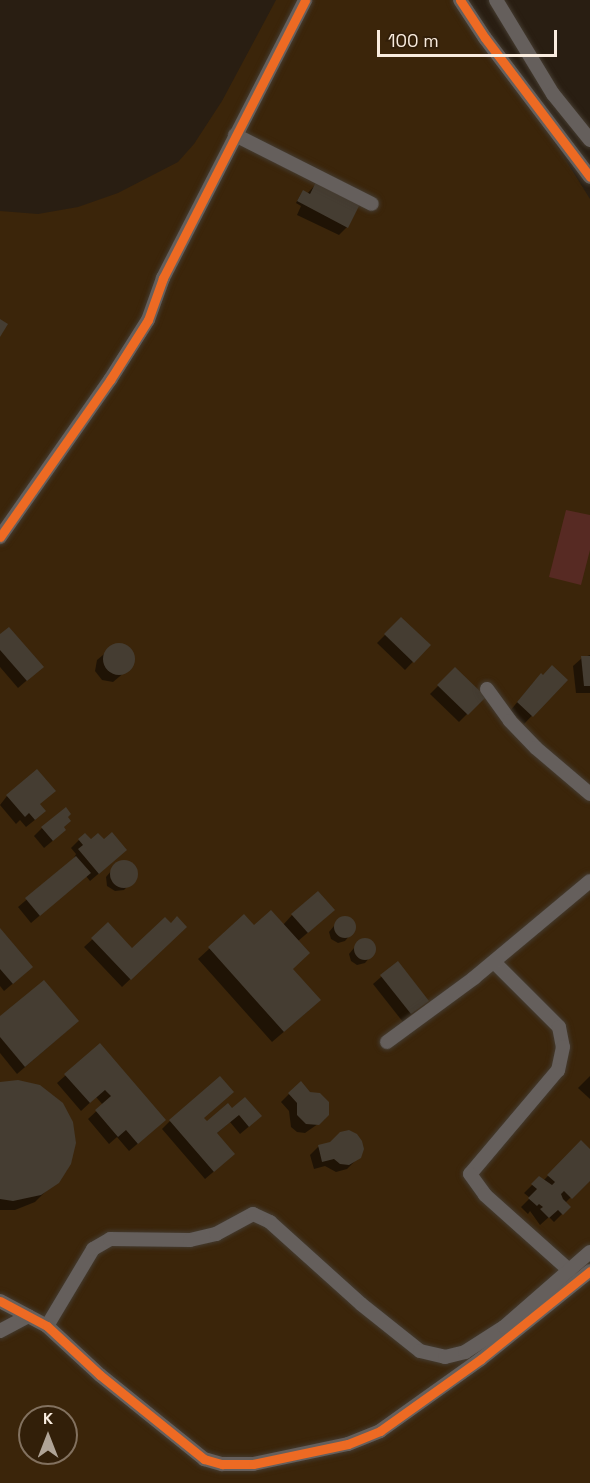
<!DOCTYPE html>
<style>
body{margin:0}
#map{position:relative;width:590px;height:1483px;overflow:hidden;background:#291e12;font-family:"Space Grotesk",sans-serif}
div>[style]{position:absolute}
.built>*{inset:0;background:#3b250a}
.green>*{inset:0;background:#572a23}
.shadow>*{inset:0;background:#0007}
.building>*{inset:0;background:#453d32}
.round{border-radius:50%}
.roads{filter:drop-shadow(0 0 2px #443b30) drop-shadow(0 0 2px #443b30)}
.minor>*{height:14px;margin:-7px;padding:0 7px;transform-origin:7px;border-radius:7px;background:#655f5c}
.cycleway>*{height:9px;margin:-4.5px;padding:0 4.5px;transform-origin:4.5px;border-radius:4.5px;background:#ed6a23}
span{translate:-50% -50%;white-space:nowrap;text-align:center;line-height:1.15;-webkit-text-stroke:6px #321f09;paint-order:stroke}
.north{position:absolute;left:18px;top:1405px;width:60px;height:60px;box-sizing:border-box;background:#321f09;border:2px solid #82715f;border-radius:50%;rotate:0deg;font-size:16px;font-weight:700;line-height:24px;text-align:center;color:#f9ecdf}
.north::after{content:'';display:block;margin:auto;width:21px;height:27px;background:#b0a497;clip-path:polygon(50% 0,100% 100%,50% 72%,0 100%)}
.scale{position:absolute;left:377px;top:30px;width:180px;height:27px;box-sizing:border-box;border:3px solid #f9ecdf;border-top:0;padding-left:8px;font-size:18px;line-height:21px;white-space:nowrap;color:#f9ecdf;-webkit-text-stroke:4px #321f09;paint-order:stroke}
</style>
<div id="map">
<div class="built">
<i style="clip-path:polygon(evenodd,276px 0,466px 0,590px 199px,590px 1483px,0 1483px,0 211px,38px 214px,78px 207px,118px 193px,178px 162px,194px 144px,222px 101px,276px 0,30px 1417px,66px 1417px,66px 1453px,30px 1453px,30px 1417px)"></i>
</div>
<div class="green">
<i style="clip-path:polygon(566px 510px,590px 515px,590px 550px,581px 585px,549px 577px)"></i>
</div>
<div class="shadow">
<i style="clip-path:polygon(316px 184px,347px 227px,339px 235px,297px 215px,301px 206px,296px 203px,301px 194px,303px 192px,307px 194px)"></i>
<i style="clip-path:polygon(401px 619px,429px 645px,405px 670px,377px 643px)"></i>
<i style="clip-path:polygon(0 636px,33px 675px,18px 688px,0 667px)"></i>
<i style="clip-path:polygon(115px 645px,126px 647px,133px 656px,131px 667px,113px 682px,102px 680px,95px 671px,97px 660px)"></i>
<i style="clip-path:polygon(590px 655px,590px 693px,576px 693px,573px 666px,582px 658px)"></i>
<i style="clip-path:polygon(455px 669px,484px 697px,459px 722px,430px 694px)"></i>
<i style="clip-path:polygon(566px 680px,524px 724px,510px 711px,533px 683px)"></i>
<i style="clip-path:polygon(7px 796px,39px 805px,36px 819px,26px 827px,20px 820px,16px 824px,0 805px)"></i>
<i style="clip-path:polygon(42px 828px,62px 828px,56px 838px,44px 848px,34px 836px)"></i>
<i style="clip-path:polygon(79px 840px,117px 858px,90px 881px,86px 876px,31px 923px,18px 907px,73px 860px,76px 854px,71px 848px)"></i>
<i style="clip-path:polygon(127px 862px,135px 868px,136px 877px,124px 890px,115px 891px,107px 886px,106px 877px,118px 863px)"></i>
<i style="clip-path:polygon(292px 915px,325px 918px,298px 941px,291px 969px,308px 1011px,272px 1042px,198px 959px,244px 917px,254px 927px,283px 925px)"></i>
<i style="clip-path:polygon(347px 918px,353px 922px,355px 929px,345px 941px,338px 943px,331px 939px,329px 932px,339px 920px)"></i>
<i style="clip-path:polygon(108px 925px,132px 951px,171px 925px,185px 927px,122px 987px,84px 947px)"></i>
<i style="clip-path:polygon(0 930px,23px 975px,4px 991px,0 986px)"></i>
<i style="clip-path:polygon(366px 940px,373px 944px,375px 951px,365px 963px,357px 965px,351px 961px,349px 954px,359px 942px)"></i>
<i style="clip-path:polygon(397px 963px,427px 1000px,403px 1022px,373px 984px)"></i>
<i style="clip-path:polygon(0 1017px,69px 1029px,17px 1074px,0 1053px)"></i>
<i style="clip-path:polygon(100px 1045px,156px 1128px,129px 1151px,117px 1137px,109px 1144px,88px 1119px,103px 1105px,96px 1097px,81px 1111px,57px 1083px)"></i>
<i style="clip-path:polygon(590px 1076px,590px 1099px,578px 1088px)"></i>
<i style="clip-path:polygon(0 1085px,67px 1170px,35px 1202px,15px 1210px,0 1210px)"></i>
<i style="clip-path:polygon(289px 1094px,325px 1119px,305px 1133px,297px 1132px,291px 1127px,289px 1111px,281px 1102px)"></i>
<i style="clip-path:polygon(245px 1099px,252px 1124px,240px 1134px,230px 1122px,216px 1134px,225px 1162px,205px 1179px,162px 1129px,170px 1121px,202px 1118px,207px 1124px,232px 1110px)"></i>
<i style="clip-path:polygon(581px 1142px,590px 1151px,590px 1178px,565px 1203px,569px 1207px,554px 1222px,549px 1217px,540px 1225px,530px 1211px,528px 1214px,521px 1207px,530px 1198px,524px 1193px,539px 1178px,543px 1181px)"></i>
<i style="clip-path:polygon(318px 1147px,356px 1160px,347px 1169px,336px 1172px,325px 1166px,314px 1169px,310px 1155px)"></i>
</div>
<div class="building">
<i style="clip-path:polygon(316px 182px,360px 204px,348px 228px,297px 201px,303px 190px,310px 194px)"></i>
<i style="clip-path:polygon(0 319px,8px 324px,0 337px)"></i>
<i style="clip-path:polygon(401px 617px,431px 645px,414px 663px,384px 634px)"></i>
<i style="clip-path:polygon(9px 627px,44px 667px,27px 681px,0 650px,0 634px)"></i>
<i class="round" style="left:103px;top:643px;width:32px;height:32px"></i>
<i style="clip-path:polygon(581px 656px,590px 656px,590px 686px,584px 686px)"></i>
<i style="clip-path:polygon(552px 665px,568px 680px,533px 717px,517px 702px,541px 673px,543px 675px)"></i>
<i style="clip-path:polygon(455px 667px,486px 697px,468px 715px,437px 685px)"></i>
<i style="clip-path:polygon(37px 769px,56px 791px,40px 804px,46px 811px,35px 820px,29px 813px,25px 817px,6px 795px)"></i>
<i style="clip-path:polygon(66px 807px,71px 814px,68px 817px,71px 821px,64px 827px,66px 830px,53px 841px,41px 827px)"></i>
<i style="clip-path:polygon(112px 832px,127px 850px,99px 874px,78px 849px,83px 845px,78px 839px,85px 833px,91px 839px,98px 833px,104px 839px)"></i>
<i style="clip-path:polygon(76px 856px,91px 873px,40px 916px,25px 898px)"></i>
<i class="round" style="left:110px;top:860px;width:28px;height:28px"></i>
<i style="clip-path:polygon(318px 891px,335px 910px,308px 933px,291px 914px)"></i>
<i style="clip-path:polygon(271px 910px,310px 953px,293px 969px,321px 1000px,284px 1032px,208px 947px,244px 914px,254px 925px)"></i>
<i class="round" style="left:334px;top:916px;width:22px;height:22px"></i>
<i style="clip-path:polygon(177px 916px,187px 927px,131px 980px,91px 938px,108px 922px,132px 948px,165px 917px,171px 923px)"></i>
<i style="clip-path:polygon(0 928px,33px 967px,13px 984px,0 969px)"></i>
<i class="round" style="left:354px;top:938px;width:22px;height:22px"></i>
<i style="clip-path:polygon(398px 961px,429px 1001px,411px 1014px,380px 975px)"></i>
<i style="clip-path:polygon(44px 980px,79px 1021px,25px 1067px,0 1037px,0 1016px)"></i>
<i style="clip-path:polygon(100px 1043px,166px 1120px,138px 1144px,126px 1130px,118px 1137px,95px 1110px,111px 1096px,105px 1090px,90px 1103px,64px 1074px)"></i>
<i style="clip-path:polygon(220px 1076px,234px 1092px,204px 1118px,207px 1121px,228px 1103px,232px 1108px,245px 1097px,262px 1116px,249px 1127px,239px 1115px,217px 1133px,235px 1154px,214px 1172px,169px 1120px)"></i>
<i style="clip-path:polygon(18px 1080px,40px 1085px,63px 1103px,73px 1122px,76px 1143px,71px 1164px,59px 1183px,41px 1195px,13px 1201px,0 1199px,0 1082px)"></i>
<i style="clip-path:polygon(301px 1081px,310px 1092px,320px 1093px,329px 1102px,329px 1115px,319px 1125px,306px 1124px,297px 1115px,297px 1103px,288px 1093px)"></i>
<i style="clip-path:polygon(349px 1130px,357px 1134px,362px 1141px,364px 1149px,361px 1158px,349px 1165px,340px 1164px,334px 1159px,322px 1162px,318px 1145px,330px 1142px,340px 1132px)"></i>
<i style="clip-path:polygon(581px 1140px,590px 1149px,590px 1181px,572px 1199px,564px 1191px,561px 1194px,563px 1199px,571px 1207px,563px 1215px,558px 1210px,549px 1218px,540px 1209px,543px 1207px,539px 1204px,537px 1206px,528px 1198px,537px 1189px,531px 1184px,539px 1176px,552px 1185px,555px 1182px,547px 1175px)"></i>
</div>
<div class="roads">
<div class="minor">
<i style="left:460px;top:0;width:45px;rotate:56.7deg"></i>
<i style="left:485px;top:38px;width:174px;rotate:52.9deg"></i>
<i style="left:496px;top:0;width:110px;rotate:58.8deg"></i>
<i style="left:553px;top:94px;width:59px;rotate:51.2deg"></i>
<i style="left:235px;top:135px;width:153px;rotate:26.7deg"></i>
<i style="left:0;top:537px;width:192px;rotate:-55deg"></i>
<i style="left:110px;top:380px;width:71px;rotate:-57.7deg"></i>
<i style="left:148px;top:320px;width:45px;rotate:-70.3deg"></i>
<i style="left:163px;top:278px;width:312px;rotate:-62.9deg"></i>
<i style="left:487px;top:689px;width:39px;rotate:54deg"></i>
<i style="left:510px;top:721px;width:37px;rotate:46deg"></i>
<i style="left:536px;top:748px;width:71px;rotate:40.4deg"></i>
<i style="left:494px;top:962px;width:92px;rotate:45deg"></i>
<i style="left:559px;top:1027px;width:20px;rotate:79deg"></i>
<i style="left:563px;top:1047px;width:24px;rotate:102deg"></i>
<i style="left:558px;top:1070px;width:136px;rotate:130.2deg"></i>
<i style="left:470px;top:1174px;width:26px;rotate:54deg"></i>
<i style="left:485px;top:1195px;width:113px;rotate:41.8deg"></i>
<i style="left:387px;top:1042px;width:108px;rotate:-36.3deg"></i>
<i style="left:474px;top:978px;width:151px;rotate:-39.9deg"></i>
<i style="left:0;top:1301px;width:53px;rotate:28deg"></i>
<i style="left:47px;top:1326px;width:72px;rotate:42.8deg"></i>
<i style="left:100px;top:1375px;width:134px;rotate:38.9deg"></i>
<i style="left:204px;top:1459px;width:19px;rotate:16deg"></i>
<i style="left:222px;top:1464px;width:31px"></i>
<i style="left:253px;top:1464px;width:97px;rotate:-11.9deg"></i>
<i style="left:348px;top:1444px;width:35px;rotate:-22deg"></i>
<i style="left:380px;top:1431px;width:124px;rotate:-35.5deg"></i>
<i style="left:481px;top:1359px;width:140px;rotate:-38.9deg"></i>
<i style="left:47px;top:1326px;width:90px;rotate:-59.1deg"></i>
<i style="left:93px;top:1249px;width:20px;rotate:-30deg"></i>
<i style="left:110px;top:1239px;width:80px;rotate:0.7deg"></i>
<i style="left:190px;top:1240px;width:27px;rotate:-13deg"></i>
<i style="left:216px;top:1234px;width:42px;rotate:-28.4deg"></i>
<i style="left:253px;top:1214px;width:19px;rotate:25deg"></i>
<i style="left:270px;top:1222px;width:122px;rotate:42deg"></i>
<i style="left:361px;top:1304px;width:75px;rotate:38.5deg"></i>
<i style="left:420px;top:1351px;width:26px;rotate:13deg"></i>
<i style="left:445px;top:1357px;width:21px;rotate:-14deg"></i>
<i style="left:465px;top:1352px;width:46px;rotate:-32.7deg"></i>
<i style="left:504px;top:1327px;width:114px;rotate:-41.1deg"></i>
<i style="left:0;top:1331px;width:32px;rotate:-28deg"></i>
</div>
</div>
<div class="cycleway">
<i style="left:460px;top:0;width:45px;rotate:56.7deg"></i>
<i style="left:485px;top:38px;width:174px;rotate:52.9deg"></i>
<i style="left:0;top:537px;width:192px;rotate:-55deg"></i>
<i style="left:110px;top:380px;width:71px;rotate:-57.7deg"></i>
<i style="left:148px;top:320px;width:45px;rotate:-70.3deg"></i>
<i style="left:163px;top:278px;width:312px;rotate:-62.9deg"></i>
<i style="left:0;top:1301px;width:53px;rotate:28deg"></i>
<i style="left:47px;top:1326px;width:72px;rotate:42.8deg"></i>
<i style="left:100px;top:1375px;width:134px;rotate:38.9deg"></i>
<i style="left:204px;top:1459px;width:19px;rotate:16deg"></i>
<i style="left:222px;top:1464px;width:31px"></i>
<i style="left:253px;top:1464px;width:97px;rotate:-11.9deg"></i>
<i style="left:348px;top:1444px;width:35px;rotate:-22deg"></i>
<i style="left:380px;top:1431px;width:124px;rotate:-35.5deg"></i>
<i style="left:481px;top:1359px;width:140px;rotate:-38.9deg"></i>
</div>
<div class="north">K</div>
<div class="scale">100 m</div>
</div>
